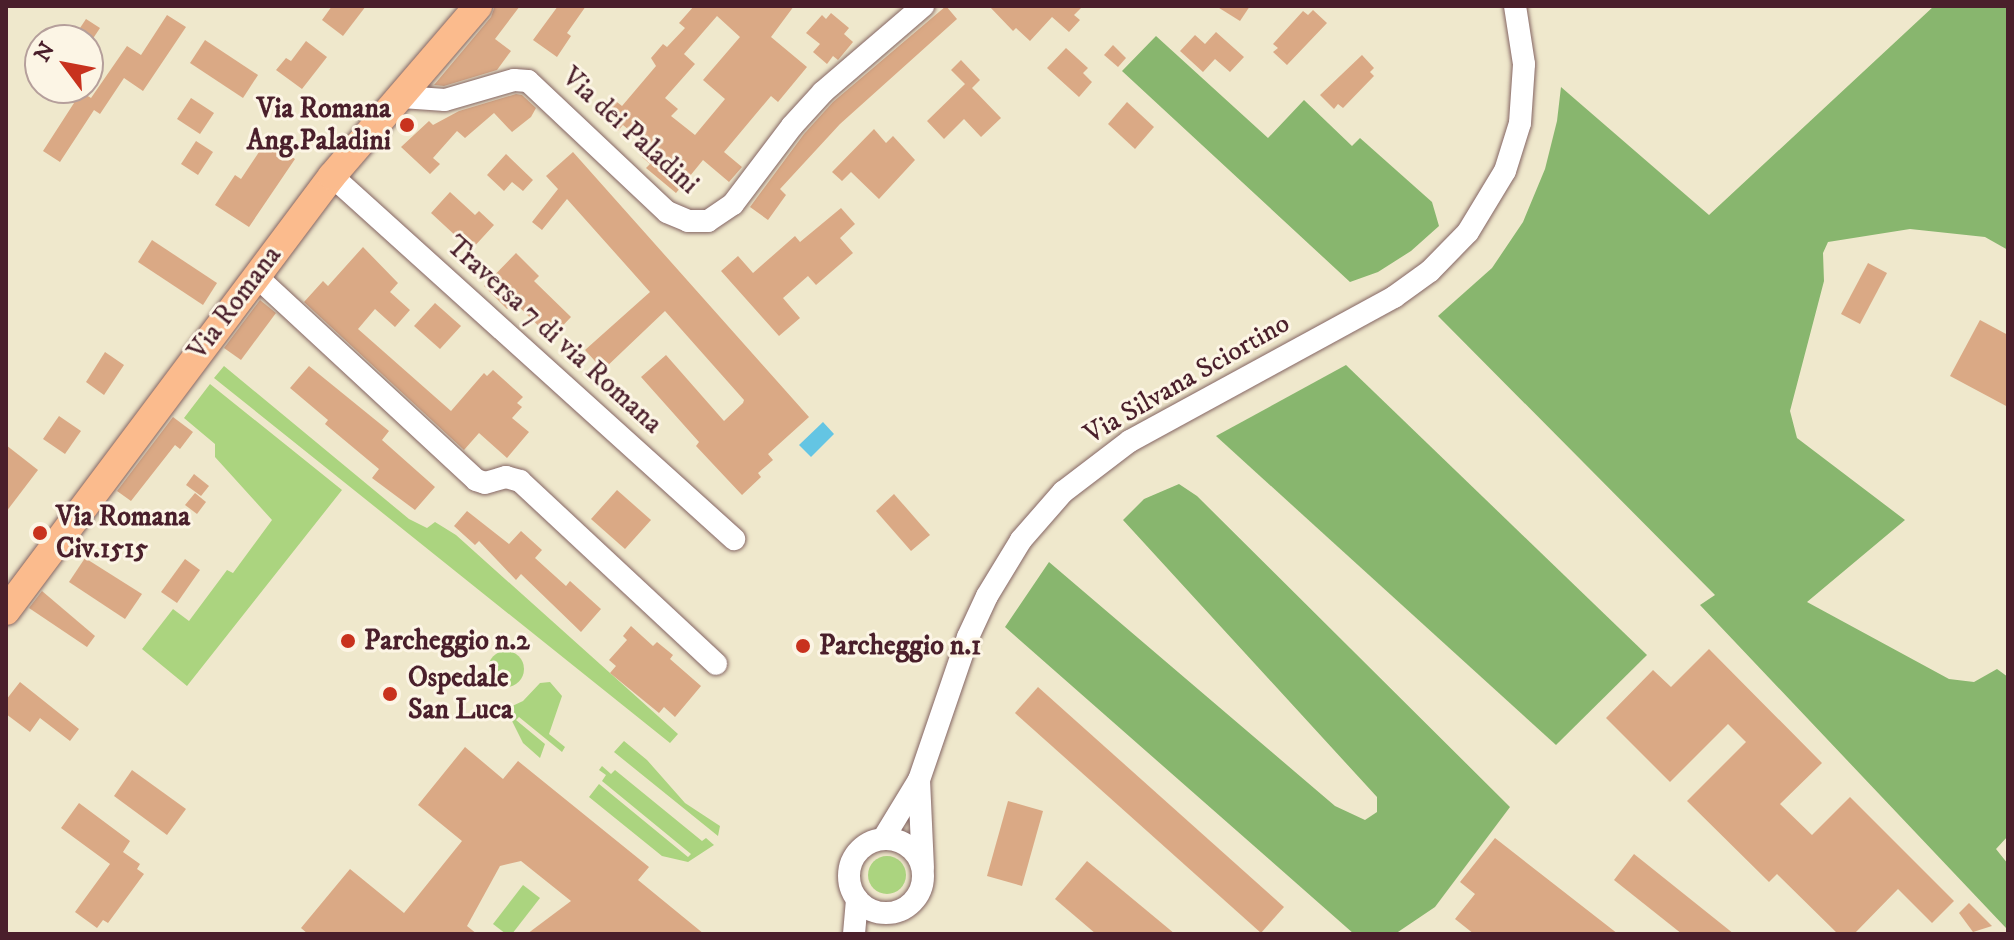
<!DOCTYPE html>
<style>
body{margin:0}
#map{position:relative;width:2014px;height:940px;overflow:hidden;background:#efe8cc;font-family:"IM FELL DW Pica",serif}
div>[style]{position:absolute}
.green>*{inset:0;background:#abd47f}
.round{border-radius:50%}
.forest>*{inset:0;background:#88b66e}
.water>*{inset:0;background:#64c5e3}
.building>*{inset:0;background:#daa985}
.roads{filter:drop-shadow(0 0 2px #846563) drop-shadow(0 0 2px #846563)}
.minor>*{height:22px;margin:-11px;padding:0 11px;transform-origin:11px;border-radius:11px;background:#fff}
.minor>.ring{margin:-11px;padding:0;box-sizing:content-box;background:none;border:22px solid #fff;border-radius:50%}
.major>*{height:28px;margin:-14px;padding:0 14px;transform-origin:14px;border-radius:14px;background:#fbbb8d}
.dots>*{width:22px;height:22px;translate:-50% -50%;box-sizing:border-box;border:4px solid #fcf5e5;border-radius:50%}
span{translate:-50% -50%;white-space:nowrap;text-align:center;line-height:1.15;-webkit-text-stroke:6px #fcf5e5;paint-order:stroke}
.poi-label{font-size:28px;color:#4a1f2b;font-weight:700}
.right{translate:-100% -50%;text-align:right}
.left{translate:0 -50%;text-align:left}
.street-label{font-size:28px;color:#4a1f2b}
.frame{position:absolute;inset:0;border:8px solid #4a1f2b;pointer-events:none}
.north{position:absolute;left:24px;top:24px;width:80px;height:80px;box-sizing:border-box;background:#fcf5e5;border:2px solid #b59f9b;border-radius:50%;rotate:302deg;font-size:22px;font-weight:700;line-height:32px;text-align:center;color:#4a1f2b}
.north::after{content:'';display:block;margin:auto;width:28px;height:36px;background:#c8321e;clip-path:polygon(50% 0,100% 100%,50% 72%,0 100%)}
</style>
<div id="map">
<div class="green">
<i style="clip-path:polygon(224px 366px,409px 519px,427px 528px,435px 522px,456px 535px,678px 734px,670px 743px,214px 378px)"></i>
<i style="clip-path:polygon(210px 384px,342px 490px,187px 686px,142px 649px,173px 609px,189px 621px,227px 570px,233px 573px,272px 520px,215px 457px,215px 444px,184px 418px)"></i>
<i class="round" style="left:488px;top:651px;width:36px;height:36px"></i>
<i style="clip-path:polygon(550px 682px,562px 696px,549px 734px,565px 747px,562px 752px,519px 717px,516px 720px,545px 744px,540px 758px,523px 743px,506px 709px,523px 701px,540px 683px)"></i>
<i style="clip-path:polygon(624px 741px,647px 760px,685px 803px,720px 826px,718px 836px,614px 752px)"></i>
<i style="clip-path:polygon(602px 766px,611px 774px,615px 770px,702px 841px,706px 838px,714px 845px,688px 862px,662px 856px,589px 797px,599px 784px,688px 857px,691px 854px,602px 781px,606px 775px,599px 770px)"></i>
<i class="round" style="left:868px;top:856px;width:38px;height:38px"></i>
<i style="clip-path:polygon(523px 885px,540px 898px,512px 934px,506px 934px,493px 924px)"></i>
</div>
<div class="forest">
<i style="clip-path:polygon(1934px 6px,2008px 6px,2008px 250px,1985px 237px,1910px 229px,1828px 242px,1823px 253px,1824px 281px,1790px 411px,1797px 438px,1905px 520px,1807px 602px,1949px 679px,1974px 682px,1997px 669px,2008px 677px,2008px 836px,1996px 849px,2008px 864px,2006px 928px,1700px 605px,1715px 595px,1438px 316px,1492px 268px,1523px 222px,1545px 169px,1557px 121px,1561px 87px,1709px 215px)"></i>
<i style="clip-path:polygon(1156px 36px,1268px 138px,1304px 100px,1352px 146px,1360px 138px,1432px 202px,1439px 226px,1411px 251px,1378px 272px,1350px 282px,1122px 71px)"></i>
<i style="clip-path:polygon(1346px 365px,1647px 655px,1556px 745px,1216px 436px)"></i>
<i style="clip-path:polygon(1179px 484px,1197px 496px,1510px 807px,1435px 907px,1395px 934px,1354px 934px,1005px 627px,1049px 562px,1335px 806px,1365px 820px,1377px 812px,1377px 797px,1123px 520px,1144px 499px)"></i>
</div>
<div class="water">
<i style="clip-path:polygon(823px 422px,834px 434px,811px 457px,799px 445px)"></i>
</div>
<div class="building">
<i style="clip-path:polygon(332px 6px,366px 6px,343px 36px,322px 20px)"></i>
<i style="clip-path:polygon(495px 6px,520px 6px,495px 39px,511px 51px,497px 70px,444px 86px,434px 85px,491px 17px)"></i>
<i style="clip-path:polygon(558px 6px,586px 6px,567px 33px,571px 36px,557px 57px,533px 40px)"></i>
<i style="clip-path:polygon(evenodd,694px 6px,794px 6px,771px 37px,807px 67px,778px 102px,771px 96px,724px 152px,742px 167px,729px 182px,703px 160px,676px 193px,646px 168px,650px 164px,642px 157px,650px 147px,623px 125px,618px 131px,598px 115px,612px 98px,622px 106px,656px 66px,651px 58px,663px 44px,667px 47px,685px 28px,679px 23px,694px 6px,717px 16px,740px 37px,703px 80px,725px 99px,695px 135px,671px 116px,678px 109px,665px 98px,695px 64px,684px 54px,717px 16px)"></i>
<i style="clip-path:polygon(946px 6px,957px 19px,840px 124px,780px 189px,786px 195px,768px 220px,750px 207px,804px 134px,833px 102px)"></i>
<i style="clip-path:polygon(989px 6px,1083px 6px,1074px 15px,1080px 20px,1069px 32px,1052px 17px,1030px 41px,1016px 28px,1013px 31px)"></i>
<i style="clip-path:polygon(1216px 6px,1250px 6px,1240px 21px)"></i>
<i style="clip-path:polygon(1313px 10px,1327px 23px,1287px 65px,1273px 52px,1278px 48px,1273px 44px,1303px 11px,1308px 15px)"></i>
<i style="clip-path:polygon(831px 13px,849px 28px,844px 34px,853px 42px,838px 60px,833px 56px,827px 64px,813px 52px,820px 44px,806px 33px,822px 15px,826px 19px)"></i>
<i style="clip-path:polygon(167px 15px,186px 27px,143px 91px,124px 78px,100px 114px,94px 110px,60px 162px,43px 151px,74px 103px,71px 101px,78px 90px,91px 98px,127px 46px,141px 55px)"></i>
<i style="clip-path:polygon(86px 19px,100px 28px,92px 40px,72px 40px)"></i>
<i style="clip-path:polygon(1216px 32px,1244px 57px,1230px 72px,1215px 59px,1203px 72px,1180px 51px,1195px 35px,1205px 44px)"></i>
<i style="clip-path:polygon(205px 40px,258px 75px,243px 98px,190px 63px)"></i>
<i style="clip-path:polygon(306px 41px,327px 57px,302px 89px,276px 70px,286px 58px,291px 61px)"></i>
<i style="clip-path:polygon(1113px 45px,1126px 58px,1118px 67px,1104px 55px)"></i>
<i style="clip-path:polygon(1066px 48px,1088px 68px,1083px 73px,1092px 82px,1079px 97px,1047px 68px)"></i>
<i style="clip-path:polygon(1362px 55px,1374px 68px,1370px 72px,1374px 76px,1343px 108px,1338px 104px,1334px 109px,1320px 95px)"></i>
<i style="clip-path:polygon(961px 60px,980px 80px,972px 88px,1001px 118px,981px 137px,964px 119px,944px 139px,927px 121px,965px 84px,951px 70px)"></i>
<i style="clip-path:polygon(516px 94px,522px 95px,536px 108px,531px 117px,512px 132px,494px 113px,465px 138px,457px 131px,433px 158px,440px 164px,430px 174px,401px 147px,429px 121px,433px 125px,459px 111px)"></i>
<i style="clip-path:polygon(191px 98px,214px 113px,200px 134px,177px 119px)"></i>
<i style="clip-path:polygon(1127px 102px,1154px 127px,1135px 149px,1108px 124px)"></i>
<i style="clip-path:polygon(874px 129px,886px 143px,893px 136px,915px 160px,879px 199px,851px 172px,842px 181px,832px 172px)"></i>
<i style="clip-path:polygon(267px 140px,295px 159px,249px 227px,215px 205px,235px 175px,241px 179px)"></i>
<i style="clip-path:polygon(196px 141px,213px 152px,198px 175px,181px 164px)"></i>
<i style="clip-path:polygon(573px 152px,809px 417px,768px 454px,773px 460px,758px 473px,761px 477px,742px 495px,696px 446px,699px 442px,641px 377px,666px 355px,724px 421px,743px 403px,744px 400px,665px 311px,603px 370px,585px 350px,650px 292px,567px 199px,542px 230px,532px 222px,558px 189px,546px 176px)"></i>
<i style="clip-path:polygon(506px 154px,533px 180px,523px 191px,512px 182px,504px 191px,487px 175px)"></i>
<i style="clip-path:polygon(450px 192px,475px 215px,479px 211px,494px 225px,471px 250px,431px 213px)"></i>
<i style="clip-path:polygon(841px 208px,855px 224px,840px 238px,853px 253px,816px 285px,808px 276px,783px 298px,800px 318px,779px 336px,721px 271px,738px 256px,753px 273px,795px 236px,800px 242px)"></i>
<i style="clip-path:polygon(152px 240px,217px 283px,203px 305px,138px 262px)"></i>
<i style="clip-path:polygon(363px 247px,398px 283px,390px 292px,410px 310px,395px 327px,375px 309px,358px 329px,451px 411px,484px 373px,487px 376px,493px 370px,523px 397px,517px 403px,522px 407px,512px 418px,529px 432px,507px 458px,479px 433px,464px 450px,304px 302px,323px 281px,328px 286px)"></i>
<i style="clip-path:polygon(516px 253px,539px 276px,534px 281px,571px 317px,551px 338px,514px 302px,507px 309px,484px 286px)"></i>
<i style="clip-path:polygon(1868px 263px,1887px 273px,1860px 324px,1841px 314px)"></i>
<i style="clip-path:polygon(260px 300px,276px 313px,241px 360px,224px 348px)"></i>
<i style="clip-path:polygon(435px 303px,461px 326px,440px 349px,414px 326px)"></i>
<i style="clip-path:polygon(1980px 320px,2008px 335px,2008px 407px,1950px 376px)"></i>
<i style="clip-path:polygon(105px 352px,124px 365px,104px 395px,86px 382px)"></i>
<i style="clip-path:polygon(309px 366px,389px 431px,382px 440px,435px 487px,415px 510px,372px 478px,379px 469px,325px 424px,328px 420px,290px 388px)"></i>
<i style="clip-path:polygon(59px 416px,81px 431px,65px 454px,43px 439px)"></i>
<i style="clip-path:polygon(173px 417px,193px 432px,180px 449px,175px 445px,131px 501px,117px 491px)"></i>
<i style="clip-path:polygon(6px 445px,38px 470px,6px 512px)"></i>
<i style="clip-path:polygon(194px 474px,209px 486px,201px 496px,186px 485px)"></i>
<i style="clip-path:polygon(617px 490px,651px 520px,625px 549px,591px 519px)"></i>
<i style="clip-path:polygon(195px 493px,206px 502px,197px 514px,185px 505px)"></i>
<i style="clip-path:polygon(894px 494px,930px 535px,911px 551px,876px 511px)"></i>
<i style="clip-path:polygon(467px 511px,509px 544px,521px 531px,542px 550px,535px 558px,566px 586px,570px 581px,601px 609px,581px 632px,521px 574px,516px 580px,479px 541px,475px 545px,454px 526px)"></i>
<i style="clip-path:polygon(85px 558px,142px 594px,125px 619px,69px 582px)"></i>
<i style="clip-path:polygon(185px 559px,200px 570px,177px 603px,161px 592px)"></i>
<i style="clip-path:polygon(42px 591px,95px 636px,87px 647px,29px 608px)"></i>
<i style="clip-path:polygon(631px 626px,653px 646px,657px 642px,673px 655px,670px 659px,701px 686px,675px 717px,664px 707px,659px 713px,610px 673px,616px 666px,609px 660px,627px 640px,623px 636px)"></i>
<i style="clip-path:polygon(1709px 649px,1822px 763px,1780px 804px,1812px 835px,1850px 797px,1954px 901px,1932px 923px,1898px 889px,1854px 934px,1838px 934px,1777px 874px,1769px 882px,1687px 801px,1746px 742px,1728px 724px,1670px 782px,1606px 718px,1653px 670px,1671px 687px)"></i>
<i style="clip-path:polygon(20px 682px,79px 729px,70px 741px,40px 718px,30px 732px,6px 714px,6px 700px)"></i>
<i style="clip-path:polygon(1038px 687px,1284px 907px,1261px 933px,1015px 713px)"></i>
<i style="clip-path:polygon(465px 747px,503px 779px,518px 761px,649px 867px,638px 880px,704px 934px,527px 934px,571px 901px,521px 861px,500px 866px,467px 926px,477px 934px,308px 934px,301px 928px,350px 869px,404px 913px,462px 841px,418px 805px)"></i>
<i style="clip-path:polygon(132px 770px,186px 809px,167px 835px,114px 796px)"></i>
<i style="clip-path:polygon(1008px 801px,1043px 811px,1022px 886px,987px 876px)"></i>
<i style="clip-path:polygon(79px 803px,130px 841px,123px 852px,140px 864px,137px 869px,144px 874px,108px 923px,103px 920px,97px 928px,75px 912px,110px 864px,61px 828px)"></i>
<i style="clip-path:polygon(1495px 838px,1618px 934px,1474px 934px,1455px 919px,1475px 894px,1460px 882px)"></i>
<i style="clip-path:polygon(1634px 854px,1734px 934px,1682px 934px,1614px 880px)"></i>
<i style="clip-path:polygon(1087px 861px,1175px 934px,1096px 934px,1055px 899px)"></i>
<i style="clip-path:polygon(1969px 903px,1992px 926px,1973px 932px,1959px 913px)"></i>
</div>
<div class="roads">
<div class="minor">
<i style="left:402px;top:97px;width:43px;rotate:4deg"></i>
<i style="left:445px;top:100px;width:72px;rotate:-16.2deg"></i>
<i style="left:514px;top:80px;width:14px;rotate:4deg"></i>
<i style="left:528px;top:81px;width:191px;rotate:43.3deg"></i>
<i style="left:667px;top:212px;width:23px;rotate:23deg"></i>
<i style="left:688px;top:221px;width:20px"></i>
<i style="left:708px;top:221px;width:30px;rotate:-34deg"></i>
<i style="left:733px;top:204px;width:98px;rotate:-52.9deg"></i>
<i style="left:792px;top:126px;width:46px;rotate:-47.6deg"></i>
<i style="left:823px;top:92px;width:132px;rotate:-40.7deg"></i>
<i style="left:332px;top:176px;width:542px;rotate:42.08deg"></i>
<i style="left:256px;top:276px;width:300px;rotate:42.8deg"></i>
<i style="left:476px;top:480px;width:9px;rotate:18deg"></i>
<i style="left:485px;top:483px;width:22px;rotate:-16deg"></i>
<i style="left:506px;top:477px;width:15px;rotate:16deg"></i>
<i style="left:520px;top:481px;width:268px;rotate:43deg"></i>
<i style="left:919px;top:780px;width:87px;rotate:87.4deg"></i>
<i class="ring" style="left:849px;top:839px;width:52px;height:52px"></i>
<i style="left:883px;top:839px;width:69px;rotate:-58.6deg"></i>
<i style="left:919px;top:780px;width:151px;rotate:-71.1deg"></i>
<i style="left:968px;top:637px;width:45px;rotate:-65.1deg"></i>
<i style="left:987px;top:596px;width:66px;rotate:-58.7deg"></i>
<i style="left:1021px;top:540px;width:64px;rotate:-48.8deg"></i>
<i style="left:1063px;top:492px;width:84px;rotate:-37.3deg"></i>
<i style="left:1130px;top:441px;width:301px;rotate:-28.6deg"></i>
<i style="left:1394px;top:297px;width:44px;rotate:-35.8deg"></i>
<i style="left:1430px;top:271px;width:54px;rotate:-45.7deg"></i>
<i style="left:1468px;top:232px;width:71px;rotate:-58.8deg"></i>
<i style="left:1505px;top:171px;width:50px;rotate:-72.6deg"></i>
<i style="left:1520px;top:123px;width:59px;rotate:-86.1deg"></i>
<i style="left:1524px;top:64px;width:59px;rotate:-98.8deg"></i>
<i style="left:854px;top:934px;width:35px;rotate:-85deg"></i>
</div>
<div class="major">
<i style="left:6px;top:611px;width:544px;rotate:-53.15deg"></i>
<i style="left:332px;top:176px;width:224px;rotate:-49.3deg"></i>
</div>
</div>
<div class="dots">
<i style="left:407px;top:125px;background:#c8321e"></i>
<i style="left:40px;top:533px;background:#c8321e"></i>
<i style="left:348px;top:641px;background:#c8321e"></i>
<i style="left:803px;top:646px;background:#c8321e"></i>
<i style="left:390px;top:694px;background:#c8321e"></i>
</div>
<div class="poi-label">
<span class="right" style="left:391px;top:125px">Via Romana<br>Ang.Paladini</span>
<span class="left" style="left:56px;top:533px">Via Romana<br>Civ.1515</span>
<span class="left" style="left:364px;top:641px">Parcheggio n.2</span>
<span class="left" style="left:819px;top:646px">Parcheggio n.1</span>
<span class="left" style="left:408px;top:694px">Ospedale<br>San Luca</span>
</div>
<div class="street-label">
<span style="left:630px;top:131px;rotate:42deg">Via dei Paladini</span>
<span style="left:235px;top:303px;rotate:-53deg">Via Romana</span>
<span style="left:554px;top:335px;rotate:42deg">Traversa 7 di via Romana</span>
<span style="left:1187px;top:379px;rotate:-30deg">Via Silvana Sciortino</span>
</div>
<div class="frame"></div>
<div class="north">N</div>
</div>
